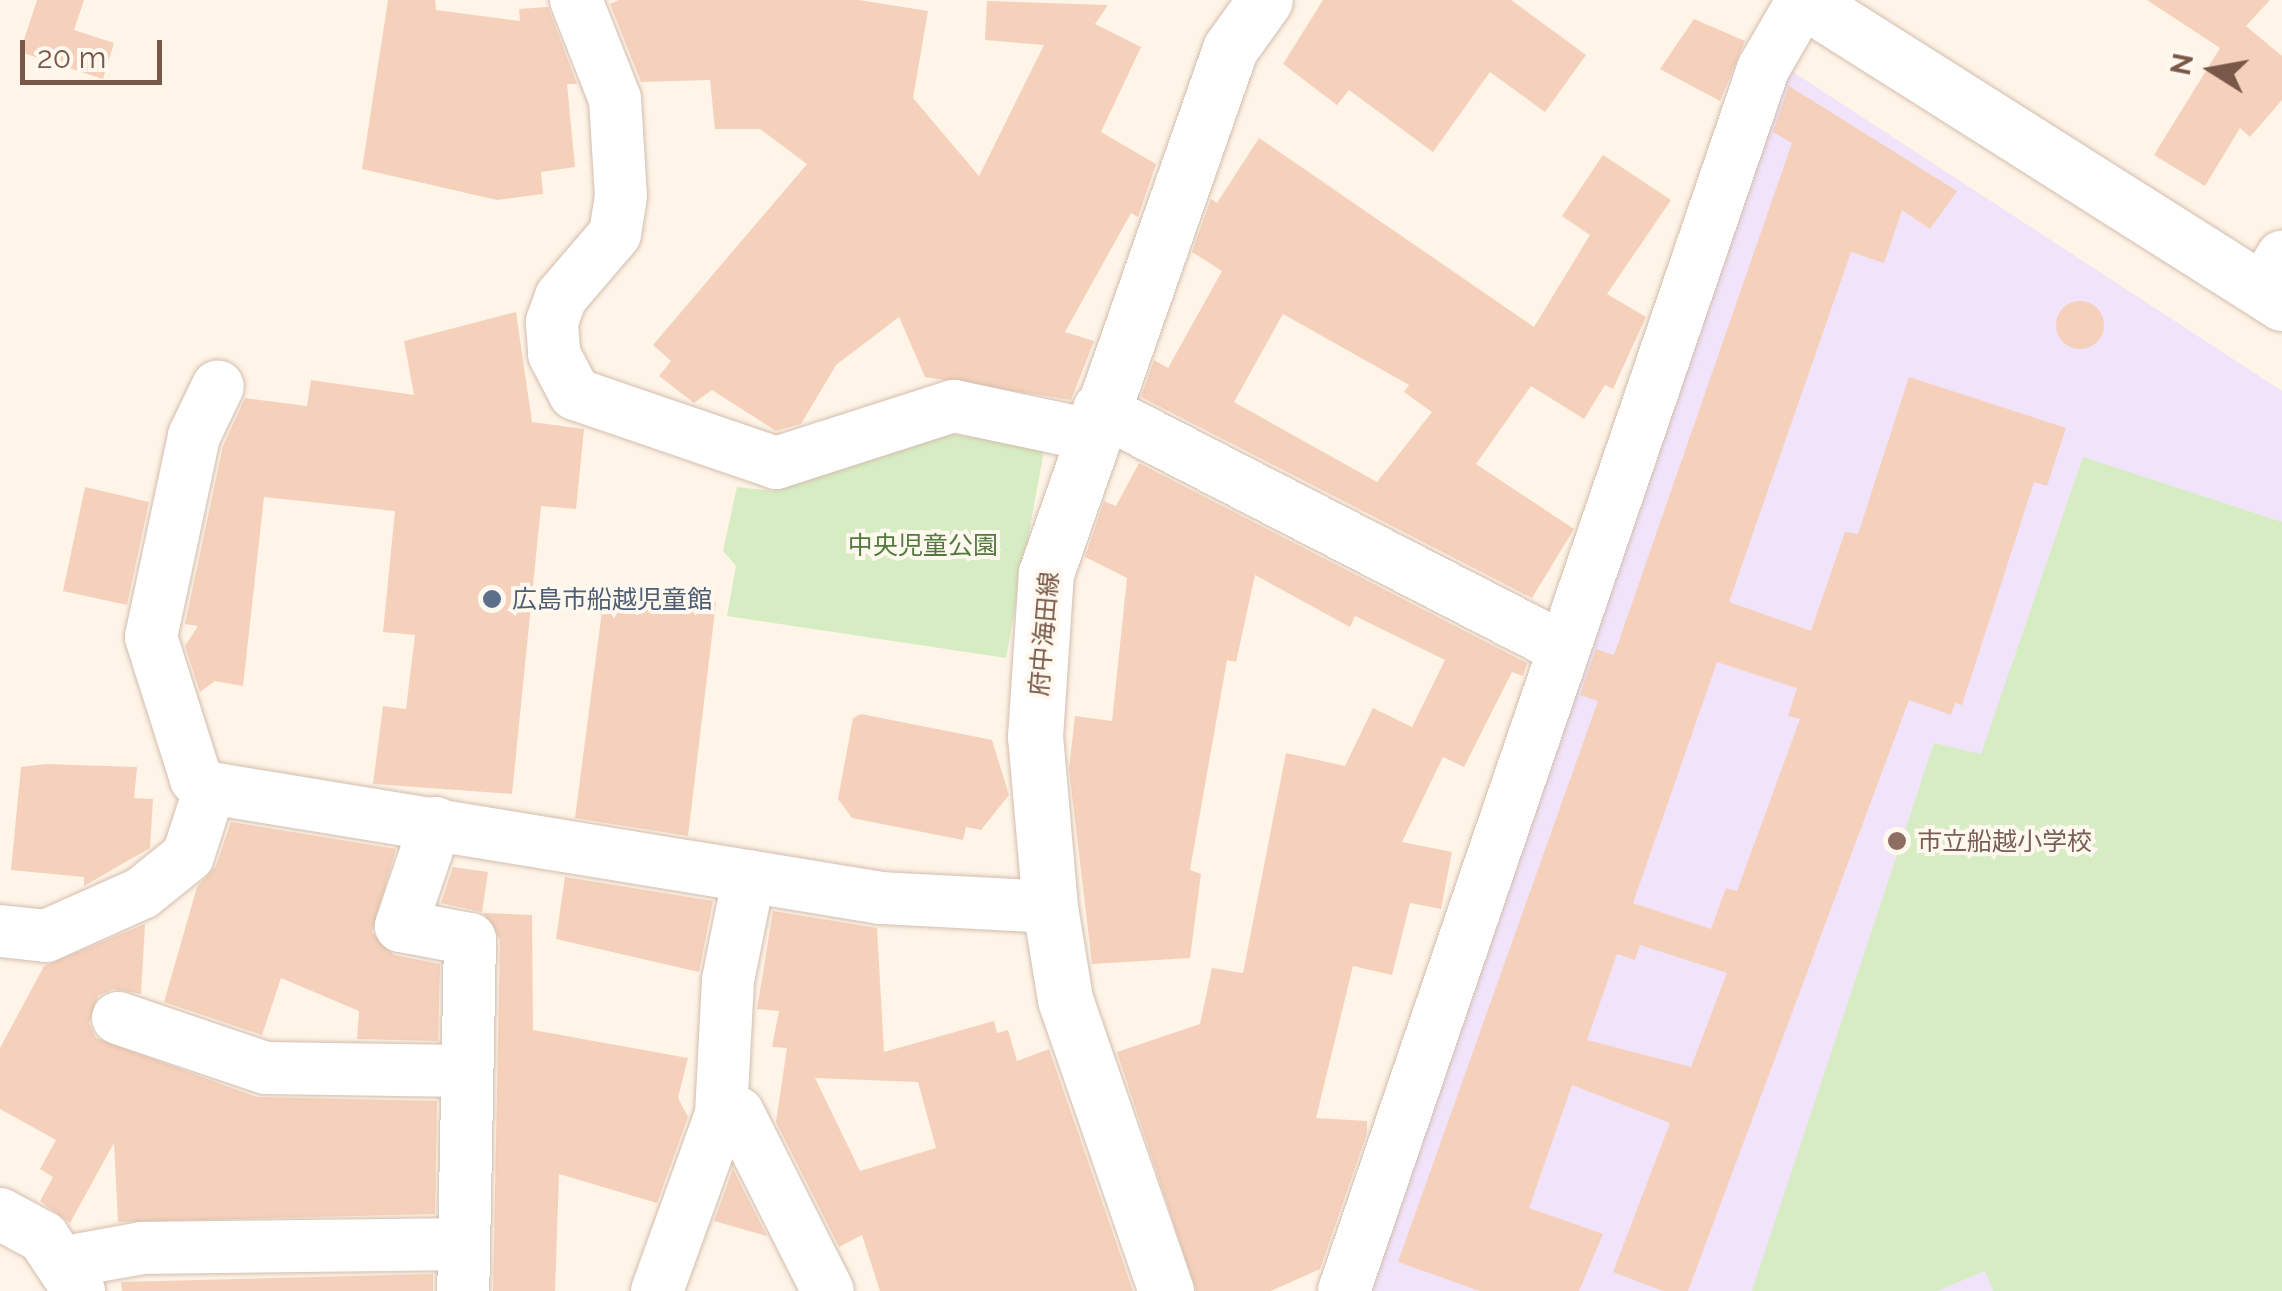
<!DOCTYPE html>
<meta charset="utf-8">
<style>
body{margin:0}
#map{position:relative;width:2282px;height:1291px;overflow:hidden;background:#fef4e7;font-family:Raleway,"Noto Sans JP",sans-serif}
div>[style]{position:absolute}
.education>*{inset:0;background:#f1e3fa}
.green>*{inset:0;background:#d6edc3}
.building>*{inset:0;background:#f5d1bc}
.round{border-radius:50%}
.roads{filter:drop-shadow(0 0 2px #d3bdae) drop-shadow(0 0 2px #d3bdae)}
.minor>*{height:52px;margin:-26px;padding:0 26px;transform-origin:26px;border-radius:26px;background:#fff}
.tertiary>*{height:55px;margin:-27.5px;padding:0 27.5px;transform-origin:27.5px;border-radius:27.5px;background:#fff}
.secondary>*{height:55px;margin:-27.5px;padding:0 27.5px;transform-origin:27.5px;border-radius:27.5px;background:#fff}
.dots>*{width:28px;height:28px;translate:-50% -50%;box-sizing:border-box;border:5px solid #fff8ee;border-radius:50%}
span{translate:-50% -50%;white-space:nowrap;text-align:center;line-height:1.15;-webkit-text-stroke:8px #fff8ee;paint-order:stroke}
.park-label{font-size:25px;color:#517a3d}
.service-label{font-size:25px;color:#4e5e75}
.left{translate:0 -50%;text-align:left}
.street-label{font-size:25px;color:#795849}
.education-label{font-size:25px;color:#785e54}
.north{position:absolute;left:2162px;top:20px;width:100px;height:100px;-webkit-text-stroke:8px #fff8ee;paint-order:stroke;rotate:281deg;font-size:28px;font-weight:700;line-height:40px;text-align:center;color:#795849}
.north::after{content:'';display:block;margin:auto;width:35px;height:45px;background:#795849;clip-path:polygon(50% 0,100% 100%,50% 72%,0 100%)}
.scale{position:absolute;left:20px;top:40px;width:142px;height:45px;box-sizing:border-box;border:5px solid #795849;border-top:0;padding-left:12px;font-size:30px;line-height:35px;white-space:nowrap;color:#795849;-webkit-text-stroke:8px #fff8ee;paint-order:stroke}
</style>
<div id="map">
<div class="education">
<i style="clip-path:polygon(1781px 64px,2282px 391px,2282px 1291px,1358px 1291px)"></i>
</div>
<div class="green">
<i style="clip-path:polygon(950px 434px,1045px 445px,1006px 658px,727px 616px,736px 566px,723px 551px,737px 487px,774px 491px)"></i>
<i style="clip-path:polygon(2083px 457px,2282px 522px,2282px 1291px,1993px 1291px,1985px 1271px,1937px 1291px,1752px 1291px,1934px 743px,1981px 754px)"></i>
</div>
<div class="building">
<i style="clip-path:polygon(37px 0,84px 0,74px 30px,114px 43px,103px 79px,20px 52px)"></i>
<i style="clip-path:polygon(388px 0,435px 0,436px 10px,520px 21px,519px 9px,548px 7px,577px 84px,567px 84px,575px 167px,541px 172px,543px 194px,497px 200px,362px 169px)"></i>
<i style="clip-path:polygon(619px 0,859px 0,928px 11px,913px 98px,979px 176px,1044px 45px,985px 40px,987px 1px,1108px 5px,1095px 24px,1141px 47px,1101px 132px,1156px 164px,1138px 217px,1131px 213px,1065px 332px,1094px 341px,1071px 400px,925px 377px,899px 317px,836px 365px,801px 424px,776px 431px,712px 390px,694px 403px,659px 376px,671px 361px,653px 345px,807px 164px,760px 129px,715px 129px,710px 80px,641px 82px,610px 4px)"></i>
<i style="clip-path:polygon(1323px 0,1511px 0,1586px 55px,1545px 112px,1490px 72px,1433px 152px,1349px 90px,1337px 105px,1283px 64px)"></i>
<i style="clip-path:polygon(2147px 0,2270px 0,2246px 26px,2282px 56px,2282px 100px,2250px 137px,2240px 128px,2205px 186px,2154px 155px,2220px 48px)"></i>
<i style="clip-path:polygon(1694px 19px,1745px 41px,1720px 101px,1660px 69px)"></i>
<i style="clip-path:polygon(evenodd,1789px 86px,1957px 191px,1930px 229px,1902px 210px,1884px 263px,1851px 252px,1729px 602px,1811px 631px,1845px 532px,1858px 534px,1909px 377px,2066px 428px,2047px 486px,2034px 482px,1962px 705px,1955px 703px,1951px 715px,1909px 700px,1688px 1291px,1663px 1291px,1613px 1272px,1670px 1123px,1572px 1085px,1529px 1208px,1603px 1234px,1579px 1291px,1480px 1291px,1398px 1262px,1598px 701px,1580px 695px,1596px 649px,1614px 655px,1792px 143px,1773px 132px,1789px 86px,1717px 662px,1797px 688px,1788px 716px,1800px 719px,1737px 891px,1726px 888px,1711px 929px,1633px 903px,1717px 662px,1789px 86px,1640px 945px,1727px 973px,1691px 1067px,1587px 1040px,1617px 954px,1635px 960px,1640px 945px)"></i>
<i style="clip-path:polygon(evenodd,1259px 138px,1534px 327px,1590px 235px,1562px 216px,1603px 155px,1671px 200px,1607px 294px,1646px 317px,1613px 389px,1605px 385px,1584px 419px,1531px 386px,1476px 464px,1574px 529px,1532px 598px,1141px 397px,1154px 360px,1168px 368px,1222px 271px,1192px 252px,1211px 199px,1217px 203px,1259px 138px,1283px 314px,1409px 385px,1404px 392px,1432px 412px,1377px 482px,1234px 402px,1283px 314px)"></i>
<i class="round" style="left:2056px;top:301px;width:48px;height:48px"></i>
<i style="clip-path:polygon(516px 312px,532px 422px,584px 429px,576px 509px,541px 506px,512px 794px,373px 784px,383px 706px,406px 709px,415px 635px,383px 632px,395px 511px,264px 497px,243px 686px,215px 681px,200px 692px,185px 646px,198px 626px,185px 624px,223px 446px,245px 398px,307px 406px,311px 380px,414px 395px,404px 341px)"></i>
<i style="clip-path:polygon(1139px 463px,1527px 663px,1523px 676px,1512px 672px,1464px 767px,1443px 757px,1402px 842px,1452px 852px,1441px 909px,1410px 903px,1392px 975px,1353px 966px,1316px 1118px,1367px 1121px,1367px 1133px,1320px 1269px,1271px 1291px,1196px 1291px,1117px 1052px,1200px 1024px,1212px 968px,1243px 973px,1286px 753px,1345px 766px,1373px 708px,1412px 727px,1445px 660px,1355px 616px,1350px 627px,1255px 575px,1236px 662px,1227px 660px,1190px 870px,1201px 874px,1190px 958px,1092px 964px,1069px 769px,1075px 716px,1112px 721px,1127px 578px,1085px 557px,1104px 501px,1116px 506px)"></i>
<i style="clip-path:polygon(85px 487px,149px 502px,127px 605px,63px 591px)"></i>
<i style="clip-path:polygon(605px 588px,716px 602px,688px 836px,575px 818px)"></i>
<i style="clip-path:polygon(861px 714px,992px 740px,1009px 795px,981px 830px,966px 827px,963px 840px,852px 818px,838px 799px,853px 718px)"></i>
<i style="clip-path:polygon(46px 764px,137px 767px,134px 798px,153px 799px,150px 848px,84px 886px,84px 877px,11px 870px,21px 767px)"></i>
<i style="clip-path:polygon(231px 822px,396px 849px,372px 932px,394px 955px,440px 964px,438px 1041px,357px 1039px,359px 1011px,281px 978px,262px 1035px,164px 1002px,197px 887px,216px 866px)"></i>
<i style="clip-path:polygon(453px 867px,488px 872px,482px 912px,441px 903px)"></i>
<i style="clip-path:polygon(565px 877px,713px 901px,699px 972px,556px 939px)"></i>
<i style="clip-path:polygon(evenodd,773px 911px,877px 928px,884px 1052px,994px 1021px,997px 1033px,1008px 1030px,1017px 1061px,1049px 1049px,1133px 1291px,880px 1291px,862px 1235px,839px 1247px,776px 1122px,787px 1048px,772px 1047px,779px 1011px,757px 1009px,773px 911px,815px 1078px,918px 1082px,936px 1148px,860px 1171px,815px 1078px)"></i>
<i style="clip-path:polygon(483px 913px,532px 915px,533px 1030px,688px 1058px,678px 1098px,688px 1117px,657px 1203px,559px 1174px,555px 1291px,493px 1291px,500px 940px)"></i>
<i style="clip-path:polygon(145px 924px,141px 994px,113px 989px,98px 996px,89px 1023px,96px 1038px,257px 1097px,437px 1101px,435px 1214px,118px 1222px,114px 1143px,70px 1223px,40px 1201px,53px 1177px,40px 1169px,56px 1140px,0 1109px,0 1048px,44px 966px)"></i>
<i style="clip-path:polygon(733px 1169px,767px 1236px,714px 1221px)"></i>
<i style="clip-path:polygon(433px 1274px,433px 1291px,122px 1291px,121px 1282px)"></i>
</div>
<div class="roads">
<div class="minor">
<i style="left:576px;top:0;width:106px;rotate:68.5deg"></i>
<i style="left:615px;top:99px;width:97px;rotate:86.5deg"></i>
<i style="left:621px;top:196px;width:38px;rotate:99deg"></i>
<i style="left:615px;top:234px;width:83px;rotate:130.6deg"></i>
<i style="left:561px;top:297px;width:27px;rotate:110deg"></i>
<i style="left:552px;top:322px;width:32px;rotate:86deg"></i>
<i style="left:554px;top:354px;width:45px;rotate:62.3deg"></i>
<i style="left:575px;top:394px;width:213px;rotate:18.9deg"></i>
<i style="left:776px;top:463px;width:187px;rotate:-17.8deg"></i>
<i style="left:954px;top:406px;width:139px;rotate:12deg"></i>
<i style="left:2262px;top:290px;width:39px;rotate:-59deg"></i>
<i style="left:1099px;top:409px;width:520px;rotate:27.26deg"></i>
<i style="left:210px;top:788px;width:680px;rotate:9.31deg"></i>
<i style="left:881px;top:898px;width:169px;rotate:3deg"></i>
<i style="left:436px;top:823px;width:109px;rotate:108.8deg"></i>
<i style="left:401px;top:926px;width:70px;rotate:10.7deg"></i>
<i style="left:470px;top:939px;width:352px;rotate:91.1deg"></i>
<i style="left:0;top:931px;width:46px;rotate:6.2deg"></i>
<i style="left:46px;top:936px;width:105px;rotate:-24.1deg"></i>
<i style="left:142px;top:893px;width:59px;rotate:-38.8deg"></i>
<i style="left:188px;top:856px;width:71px;rotate:-72.1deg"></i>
<i style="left:210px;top:788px;width:17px;rotate:-147deg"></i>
<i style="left:196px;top:779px;width:149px;rotate:-107.6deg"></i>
<i style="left:151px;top:637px;width:206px;rotate:-77.9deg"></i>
<i style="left:194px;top:436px;width:55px;rotate:-64.4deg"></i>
<i style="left:118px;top:1018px;width:156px;rotate:18.7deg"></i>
<i style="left:266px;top:1068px;width:198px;rotate:0.9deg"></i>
<i style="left:721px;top:1114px;width:17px;rotate:-3deg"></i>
<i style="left:738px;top:1113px;width:199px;rotate:63.2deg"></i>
<i style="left:0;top:1214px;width:49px;rotate:28.1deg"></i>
<i style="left:43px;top:1237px;width:65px;rotate:56.3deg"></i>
<i style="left:65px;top:1262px;width:78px;rotate:-10.3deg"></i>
<i style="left:142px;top:1248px;width:321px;rotate:-0.7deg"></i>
<i style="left:657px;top:1291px;width:188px;rotate:-70.1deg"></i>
<i style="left:721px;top:1114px;width:134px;rotate:-87deg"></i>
<i style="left:728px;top:980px;width:106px;rotate:-78.6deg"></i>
<i style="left:1344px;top:1291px;width:1292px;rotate:-71.07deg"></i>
<i style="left:1763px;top:69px;width:80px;rotate:-59.9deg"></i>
</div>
<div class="tertiary">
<i style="left:1803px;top:0;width:567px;rotate:32.32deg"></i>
</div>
<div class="secondary">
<i style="left:1166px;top:1291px;width:309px;rotate:-109.1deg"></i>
<i style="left:1065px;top:999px;width:93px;rotate:-99.3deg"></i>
<i style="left:1050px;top:907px;width:171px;rotate:-95deg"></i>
<i style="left:1035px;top:737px;width:164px;rotate:-86.2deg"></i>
<i style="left:1046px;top:573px;width:555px;rotate:-70.65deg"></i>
<i style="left:1230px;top:49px;width:60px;rotate:-54.5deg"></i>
</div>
</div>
<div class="dots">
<i style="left:492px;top:599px;background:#5c6f8a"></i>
<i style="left:1897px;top:841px;background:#8d6e63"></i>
</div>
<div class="park-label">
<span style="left:923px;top:545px">中央児童公園</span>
</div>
<div class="service-label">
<span class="left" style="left:512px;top:599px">広島市船越児童館</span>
</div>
<div class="street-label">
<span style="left:1044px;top:634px;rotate:-85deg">府中海田線</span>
</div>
<div class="education-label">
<span class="left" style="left:1917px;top:841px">市立船越小学校</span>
</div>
<div class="north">N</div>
<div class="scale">20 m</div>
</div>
